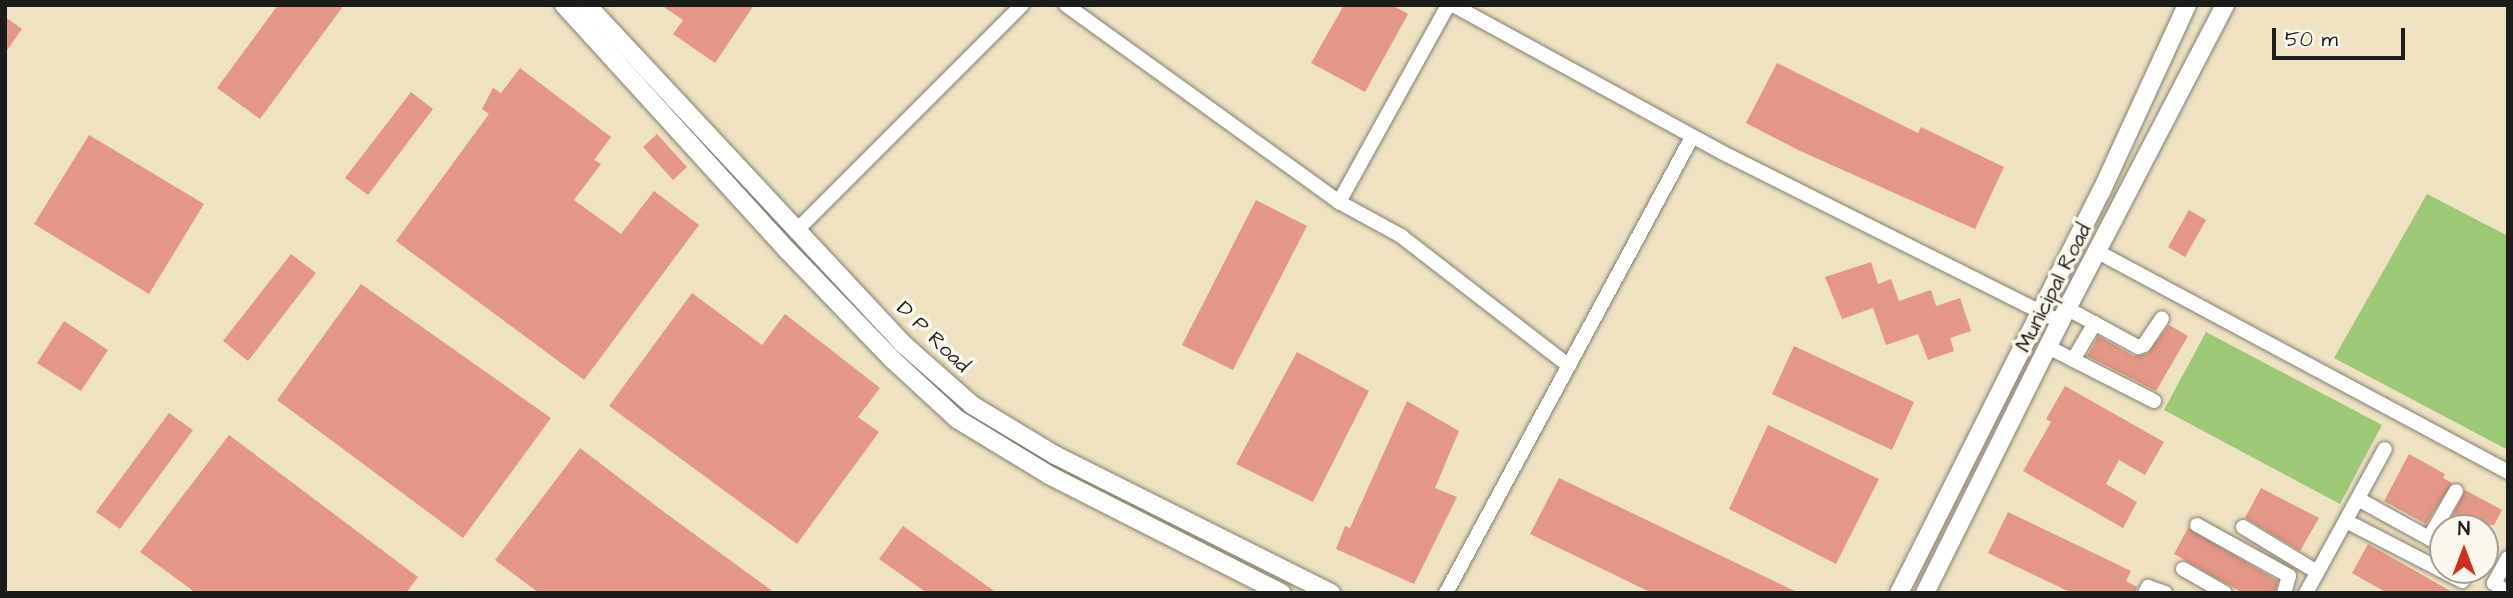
<!DOCTYPE html>
<style>
body{margin:0}
#map{position:relative;width:2513px;height:598px;overflow:hidden;background:#efe2c3;font-family:"Architects Daughter",sans-serif}
div>[style]{position:absolute}
.green>*{inset:0;background:#9dc875}
.building>*{inset:0;background:#e49687}
.roads{filter:drop-shadow(0 0 2px #867f70) drop-shadow(0 0 2px #867f70)}
.minor>*{height:14px;margin:-7px;padding:0 7px;transform-origin:7px;border-radius:7px;background:#fff}
.tertiary>*{height:18px;margin:-9px;padding:0 9px;transform-origin:9px;border-radius:9px;background:#fff}
span{translate:-50% -50%;white-space:nowrap;text-align:center;line-height:1.15;-webkit-text-stroke:7px #fbf7ec;paint-order:stroke}
.street-label{font-size:21px;color:#1c1c1c}
.frame{position:absolute;inset:0;border:7px solid #1c1c1c;pointer-events:none}
.north{position:absolute;left:2429px;top:514px;width:70px;height:70px;box-sizing:border-box;background:#fbf7ec;border:2px solid #a29f99;border-radius:50%;rotate:0deg;font-size:19px;font-weight:700;line-height:28px;text-align:center;color:#1c1c1c}
.north::after{content:'';display:block;margin:auto;width:24px;height:32px;background:#c8321e;clip-path:polygon(50% 0,100% 100%,50% 72%,0 100%)}
.scale{position:absolute;left:2272px;top:28px;width:133px;height:32px;box-sizing:border-box;border:4px solid #1c1c1c;border-top:0;padding-left:9px;font-size:21px;line-height:24px;white-space:nowrap;color:#1c1c1c;-webkit-text-stroke:5px #fbf7ec;paint-order:stroke}
</style>
<div id="map">
<div class="green">
<i style="clip-path:polygon(2427px 194px,2508px 236px,2508px 450px,2334px 358px)"></i>
<i style="clip-path:polygon(2206px 332px,2382px 425px,2340px 504px,2164px 410px)"></i>
</div>
<div class="building">
<i style="clip-path:polygon(278px 5px,344px 5px,260px 119px,217px 88px)"></i>
<i style="clip-path:polygon(661px 5px,754px 5px,715px 63px,673px 34px,683px 20px)"></i>
<i style="clip-path:polygon(1344px 5px,1392px 5px,1408px 14px,1365px 92px,1311px 63px)"></i>
<i style="clip-path:polygon(5px 17px,22px 29px,5px 53px)"></i>
<i style="clip-path:polygon(1777px 63px,1918px 133px,1921px 127px,2004px 167px,1975px 229px,1798px 150px,1746px 123px)"></i>
<i style="clip-path:polygon(520px 68px,611px 137px,594px 160px,601px 164px,574px 200px,621px 234px,654px 191px,699px 225px,584px 380px,396px 241px,489px 114px,482px 109px,493px 88px,501px 93px)"></i>
<i style="clip-path:polygon(411px 92px,433px 109px,368px 195px,345px 178px)"></i>
<i style="clip-path:polygon(657px 134px,687px 167px,673px 180px,643px 147px)"></i>
<i style="clip-path:polygon(89px 135px,204px 204px,149px 294px,34px 224px)"></i>
<i style="clip-path:polygon(1256px 200px,1307px 226px,1233px 370px,1182px 345px)"></i>
<i style="clip-path:polygon(2189px 210px,2206px 220px,2185px 257px,2168px 247px)"></i>
<i style="clip-path:polygon(291px 254px,316px 273px,248px 361px,223px 341px)"></i>
<i style="clip-path:polygon(1871px 262px,1878px 284px,1891px 279px,1899px 301px,1931px 290px,1936px 306px,1960px 298px,1971px 331px,1950px 338px,1954px 351px,1928px 360px,1918px 334px,1886px 345px,1873px 308px,1842px 319px,1825px 277px)"></i>
<i style="clip-path:polygon(361px 284px,551px 418px,463px 538px,277px 400px)"></i>
<i style="clip-path:polygon(692px 293px,762px 345px,785px 314px,880px 388px,858px 417px,879px 432px,797px 544px,609px 406px)"></i>
<i style="clip-path:polygon(64px 321px,108px 350px,81px 391px,37px 363px)"></i>
<i style="clip-path:polygon(2169px 325px,2188px 336px,2156px 391px,2087px 356px,2098px 336px,2134px 356px,2147px 354px)"></i>
<i style="clip-path:polygon(1794px 346px,1914px 402px,1892px 450px,1772px 394px)"></i>
<i style="clip-path:polygon(1297px 352px,1369px 391px,1313px 502px,1236px 464px)"></i>
<i style="clip-path:polygon(2065px 386px,2164px 442px,2145px 475px,2119px 460px,2106px 484px,2137px 502px,2123px 528px,2023px 471px,2051px 422px,2046px 419px)"></i>
<i style="clip-path:polygon(1407px 401px,1459px 431px,1435px 488px,1457px 497px,1414px 584px,1336px 549px,1345px 526px,1350px 528px)"></i>
<i style="clip-path:polygon(169px 413px,193px 430px,120px 529px,96px 512px)"></i>
<i style="clip-path:polygon(1768px 425px,1879px 479px,1836px 564px,1729px 509px)"></i>
<i style="clip-path:polygon(229px 435px,418px 577px,406px 593px,196px 593px,140px 552px)"></i>
<i style="clip-path:polygon(580px 448px,664px 512px,775px 593px,539px 593px,495px 560px)"></i>
<i style="clip-path:polygon(2409px 454px,2445px 474px,2443px 478px,2452px 483px,2426px 524px,2384px 501px)"></i>
<i style="clip-path:polygon(1559px 478px,1799px 593px,1652px 593px,1530px 534px)"></i>
<i style="clip-path:polygon(2261px 488px,2319px 518px,2300px 551px,2245px 518px)"></i>
<i style="clip-path:polygon(2465px 490px,2502px 510px,2494px 525px,2446px 528px)"></i>
<i style="clip-path:polygon(2008px 512px,2131px 571px,2126px 581px,2137px 587px,2135px 593px,2072px 593px,1988px 553px)"></i>
<i style="clip-path:polygon(903px 526px,997px 593px,927px 593px,879px 559px)"></i>
<i style="clip-path:polygon(2188px 528px,2278px 581px,2275px 593px,2243px 593px,2174px 554px)"></i>
<i style="clip-path:polygon(2368px 544px,2454px 593px,2387px 593px,2352px 573px)"></i>
</div>
<div class="roads">
<div class="minor">
<i style="left:1066px;top:5px;width:337px;rotate:35.8deg"></i>
<i style="left:1339px;top:202px;width:71px;rotate:28.7deg"></i>
<i style="left:1401px;top:236px;width:212px;rotate:37.7deg"></i>
<i style="left:1453px;top:5px;width:306px;rotate:28.7deg"></i>
<i style="left:1721px;top:152px;width:379px;rotate:26.6deg"></i>
<i style="left:1339px;top:202px;width:225px;rotate:-61deg"></i>
<i style="left:797px;top:230px;width:318px;rotate:-45deg"></i>
<i style="left:2098px;top:252px;width:465px;rotate:28.2deg"></i>
<i style="left:2068px;top:309px;width:80px;rotate:28.5deg"></i>
<i style="left:2138px;top:347px;width:6px;rotate:-18deg"></i>
<i style="left:2144px;top:345px;width:32px;rotate:-56deg"></i>
<i style="left:2048px;top:347px;width:119px;rotate:27deg"></i>
<i style="left:2073px;top:360px;width:43px;rotate:-59.3deg"></i>
<i style="left:2358px;top:499px;width:97px;rotate:28.9deg"></i>
<i style="left:2346px;top:521px;width:131px;rotate:27.3deg"></i>
<i style="left:2197px;top:525px;width:105px;rotate:29deg"></i>
<i style="left:2289px;top:576px;width:18px;rotate:106deg"></i>
<i style="left:2243px;top:527px;width:87px;rotate:31.3deg"></i>
<i style="left:2429px;top:538px;width:54px;rotate:-60.1deg"></i>
<i style="left:2508px;top:558px;width:29px;rotate:119deg"></i>
<i style="left:2494px;top:583px;width:17px;rotate:36deg"></i>
<i style="left:2183px;top:569px;width:48px;rotate:29.7deg"></i>
<i style="left:1446px;top:593px;width:518px;rotate:-61.65deg"></i>
<i style="left:2145px;top:593px;width:7px;rotate:-63deg"></i>
<i style="left:2148px;top:587px;width:18px;rotate:19deg"></i>
<i style="left:2306px;top:593px;width:164px;rotate:-61.3deg"></i>
</div>
<div class="tertiary">
<i style="left:564px;top:5px;width:333px;rotate:47.7deg"></i>
<i style="left:788px;top:251px;width:151px;rotate:46.1deg"></i>
<i style="left:893px;top:360px;width:87px;rotate:42.7deg"></i>
<i style="left:957px;top:419px;width:108px;rotate:31.3deg"></i>
<i style="left:1049px;top:475px;width:261px;rotate:26.9deg"></i>
<i style="left:587px;top:5px;width:462px;rotate:47deg"></i>
<i style="left:902px;top:343px;width:94px;rotate:41.5deg"></i>
<i style="left:972px;top:405px;width:97px;rotate:31.1deg"></i>
<i style="left:1055px;top:455px;width:309px;rotate:26.6deg"></i>
<i style="left:1899px;top:593px;width:449px;rotate:-63.3deg"></i>
<i style="left:2101px;top:192px;width:206px;rotate:-65.3deg"></i>
<i style="left:1925px;top:593px;width:303px;rotate:-63.5deg"></i>
<i style="left:2060px;top:322px;width:357px;rotate:-62.5deg"></i>
</div>
</div>
<div class="street-label">
<span style="left:2054px;top:288px;rotate:-63deg">Municipal Road</span>
<span style="left:933px;top:337px;rotate:44deg">D P Road</span>
</div>
<div class="frame"></div>
<div class="north">N</div>
<div class="scale">50 m</div>
</div>
